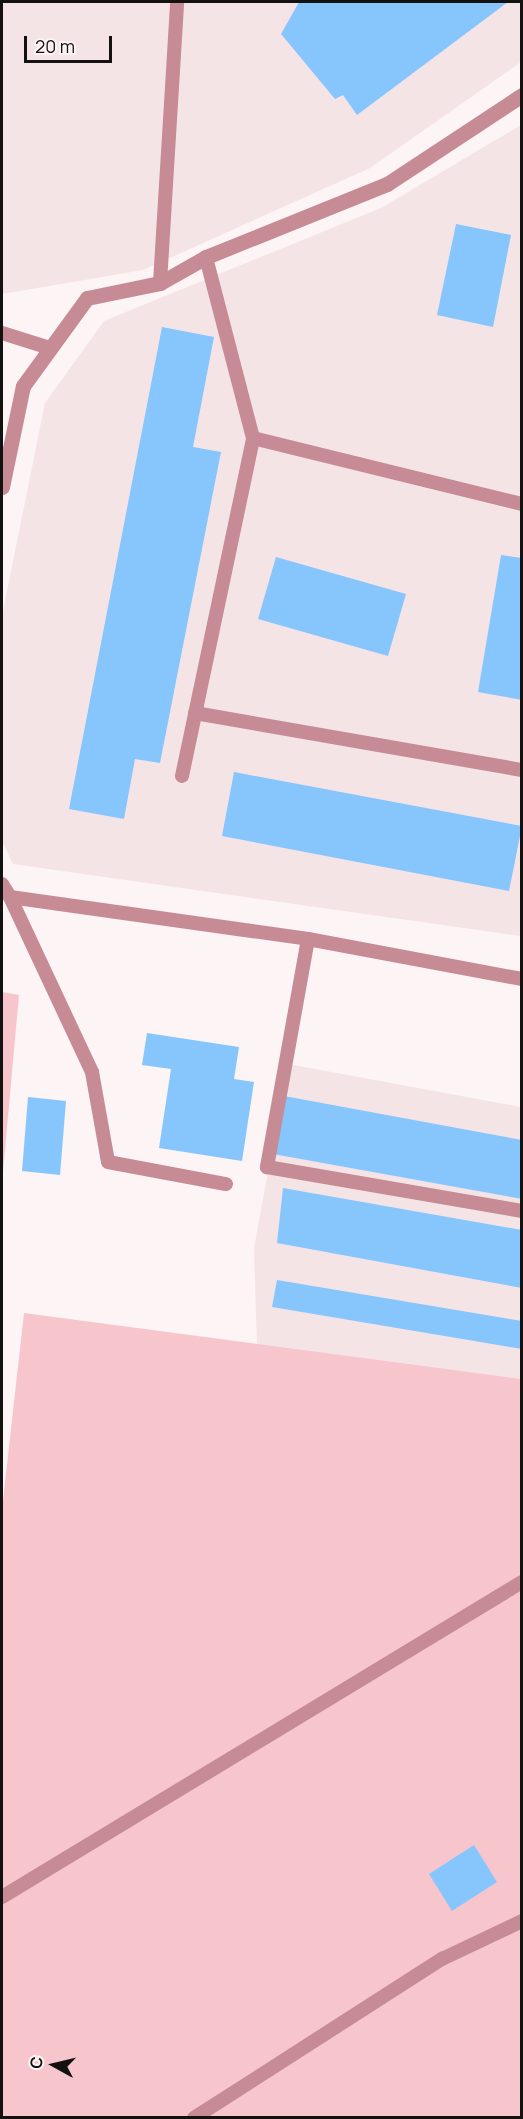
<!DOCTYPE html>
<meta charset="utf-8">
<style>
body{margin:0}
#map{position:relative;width:523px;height:2119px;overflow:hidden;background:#fcf4f5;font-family:Manrope,sans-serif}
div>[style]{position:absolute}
.built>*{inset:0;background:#f4e4e6}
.green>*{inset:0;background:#f7c6cc}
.building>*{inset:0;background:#87c6fd}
.lane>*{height:14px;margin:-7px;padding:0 7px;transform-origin:7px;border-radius:7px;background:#c68b94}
.street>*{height:15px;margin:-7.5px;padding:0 7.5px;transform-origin:7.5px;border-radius:7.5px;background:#c68b94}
span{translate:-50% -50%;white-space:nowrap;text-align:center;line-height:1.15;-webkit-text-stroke:4.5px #fcf4f5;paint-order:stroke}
.frame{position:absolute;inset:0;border:3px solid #141111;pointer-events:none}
.north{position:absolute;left:24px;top:2035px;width:60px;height:60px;-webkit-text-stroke:4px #fcf4f5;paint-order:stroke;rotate:278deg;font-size:16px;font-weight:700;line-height:24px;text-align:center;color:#141111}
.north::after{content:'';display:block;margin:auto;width:21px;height:27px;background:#141111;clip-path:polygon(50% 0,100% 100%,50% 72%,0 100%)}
.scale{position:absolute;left:24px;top:36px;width:88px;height:27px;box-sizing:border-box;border:3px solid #141111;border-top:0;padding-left:8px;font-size:18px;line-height:21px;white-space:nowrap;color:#141111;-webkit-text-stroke:4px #fcf4f5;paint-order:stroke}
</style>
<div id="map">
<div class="built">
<i style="clip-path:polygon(2px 2px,521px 2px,521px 62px,370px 168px,143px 270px,2px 294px)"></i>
<i style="clip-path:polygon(521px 125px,521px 936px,13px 864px,2px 841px,2px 616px,45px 403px,104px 321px,381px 208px)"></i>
<i style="clip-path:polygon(288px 1064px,521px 1107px,521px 1379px,257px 1346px,254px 1248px)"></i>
</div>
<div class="green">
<i style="clip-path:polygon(2px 992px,19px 995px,2px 1183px)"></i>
<i style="clip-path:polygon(24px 1313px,521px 1379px,521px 2117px,2px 2118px,2px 1509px)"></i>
</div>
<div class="building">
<i style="clip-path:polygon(299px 2px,508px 2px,357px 115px,343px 95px,335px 99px,281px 34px)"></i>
<i style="clip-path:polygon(456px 224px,511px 235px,493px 327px,437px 315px)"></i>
<i style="clip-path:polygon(162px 327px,214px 337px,193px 447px,221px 452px,160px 763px,135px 759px,124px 819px,69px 809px)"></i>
<i style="clip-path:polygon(501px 555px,522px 558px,522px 700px,478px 692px)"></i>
<i style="clip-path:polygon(276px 557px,406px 594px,388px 656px,258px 619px)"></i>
<i style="clip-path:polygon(234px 772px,522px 826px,509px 891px,222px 836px)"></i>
<i style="clip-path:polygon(147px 1033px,239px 1047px,234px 1079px,254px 1082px,242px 1161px,159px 1148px,171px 1069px,142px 1065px)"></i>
<i style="clip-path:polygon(284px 1096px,522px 1140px,522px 1199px,273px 1154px)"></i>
<i style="clip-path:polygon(28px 1097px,66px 1101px,60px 1175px,22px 1171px)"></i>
<i style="clip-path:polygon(283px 1188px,522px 1230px,522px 1288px,277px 1243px)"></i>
<i style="clip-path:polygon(277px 1280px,522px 1321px,522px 1349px,272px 1307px)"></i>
<i style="clip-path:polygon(474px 1845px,497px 1882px,452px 1911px,429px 1874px)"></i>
</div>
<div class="lane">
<i style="left:160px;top:283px;width:282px;rotate:-86.5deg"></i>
<i style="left:2px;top:333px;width:50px;rotate:17.4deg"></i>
<i style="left:253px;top:438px;width:277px;rotate:13.8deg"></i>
<i style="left:195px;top:713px;width:332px;rotate:9.9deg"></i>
<i style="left:182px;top:776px;width:345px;rotate:-78.1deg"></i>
<i style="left:253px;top:438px;width:187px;rotate:-104.6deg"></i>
<i style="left:2px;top:884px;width:15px;rotate:58deg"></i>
<i style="left:10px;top:897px;width:301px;rotate:8deg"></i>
<i style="left:308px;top:939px;width:218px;rotate:10.6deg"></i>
<i style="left:10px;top:897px;width:193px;rotate:64.9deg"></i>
<i style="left:92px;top:1072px;width:91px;rotate:79.9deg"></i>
<i style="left:108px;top:1162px;width:120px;rotate:10.6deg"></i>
<i style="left:308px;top:939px;width:232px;rotate:100.2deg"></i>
<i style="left:267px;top:1167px;width:259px;rotate:9.8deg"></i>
<i style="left:2px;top:1897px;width:608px;rotate:-31.21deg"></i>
<i style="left:194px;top:2118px;width:295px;rotate:-32.7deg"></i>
<i style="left:442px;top:1959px;width:89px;rotate:-25.4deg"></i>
</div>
<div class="street">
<i style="left:2px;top:487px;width:103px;rotate:-78.3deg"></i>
<i style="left:23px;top:386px;width:109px;rotate:-54deg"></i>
<i style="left:87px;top:298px;width:75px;rotate:-11.6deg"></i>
<i style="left:160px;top:283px;width:53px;rotate:-29.5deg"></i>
<i style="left:206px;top:257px;width:195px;rotate:-22deg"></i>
<i style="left:387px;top:184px;width:162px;rotate:-33.4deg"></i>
</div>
<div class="frame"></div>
<div class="north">С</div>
<div class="scale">20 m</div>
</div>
